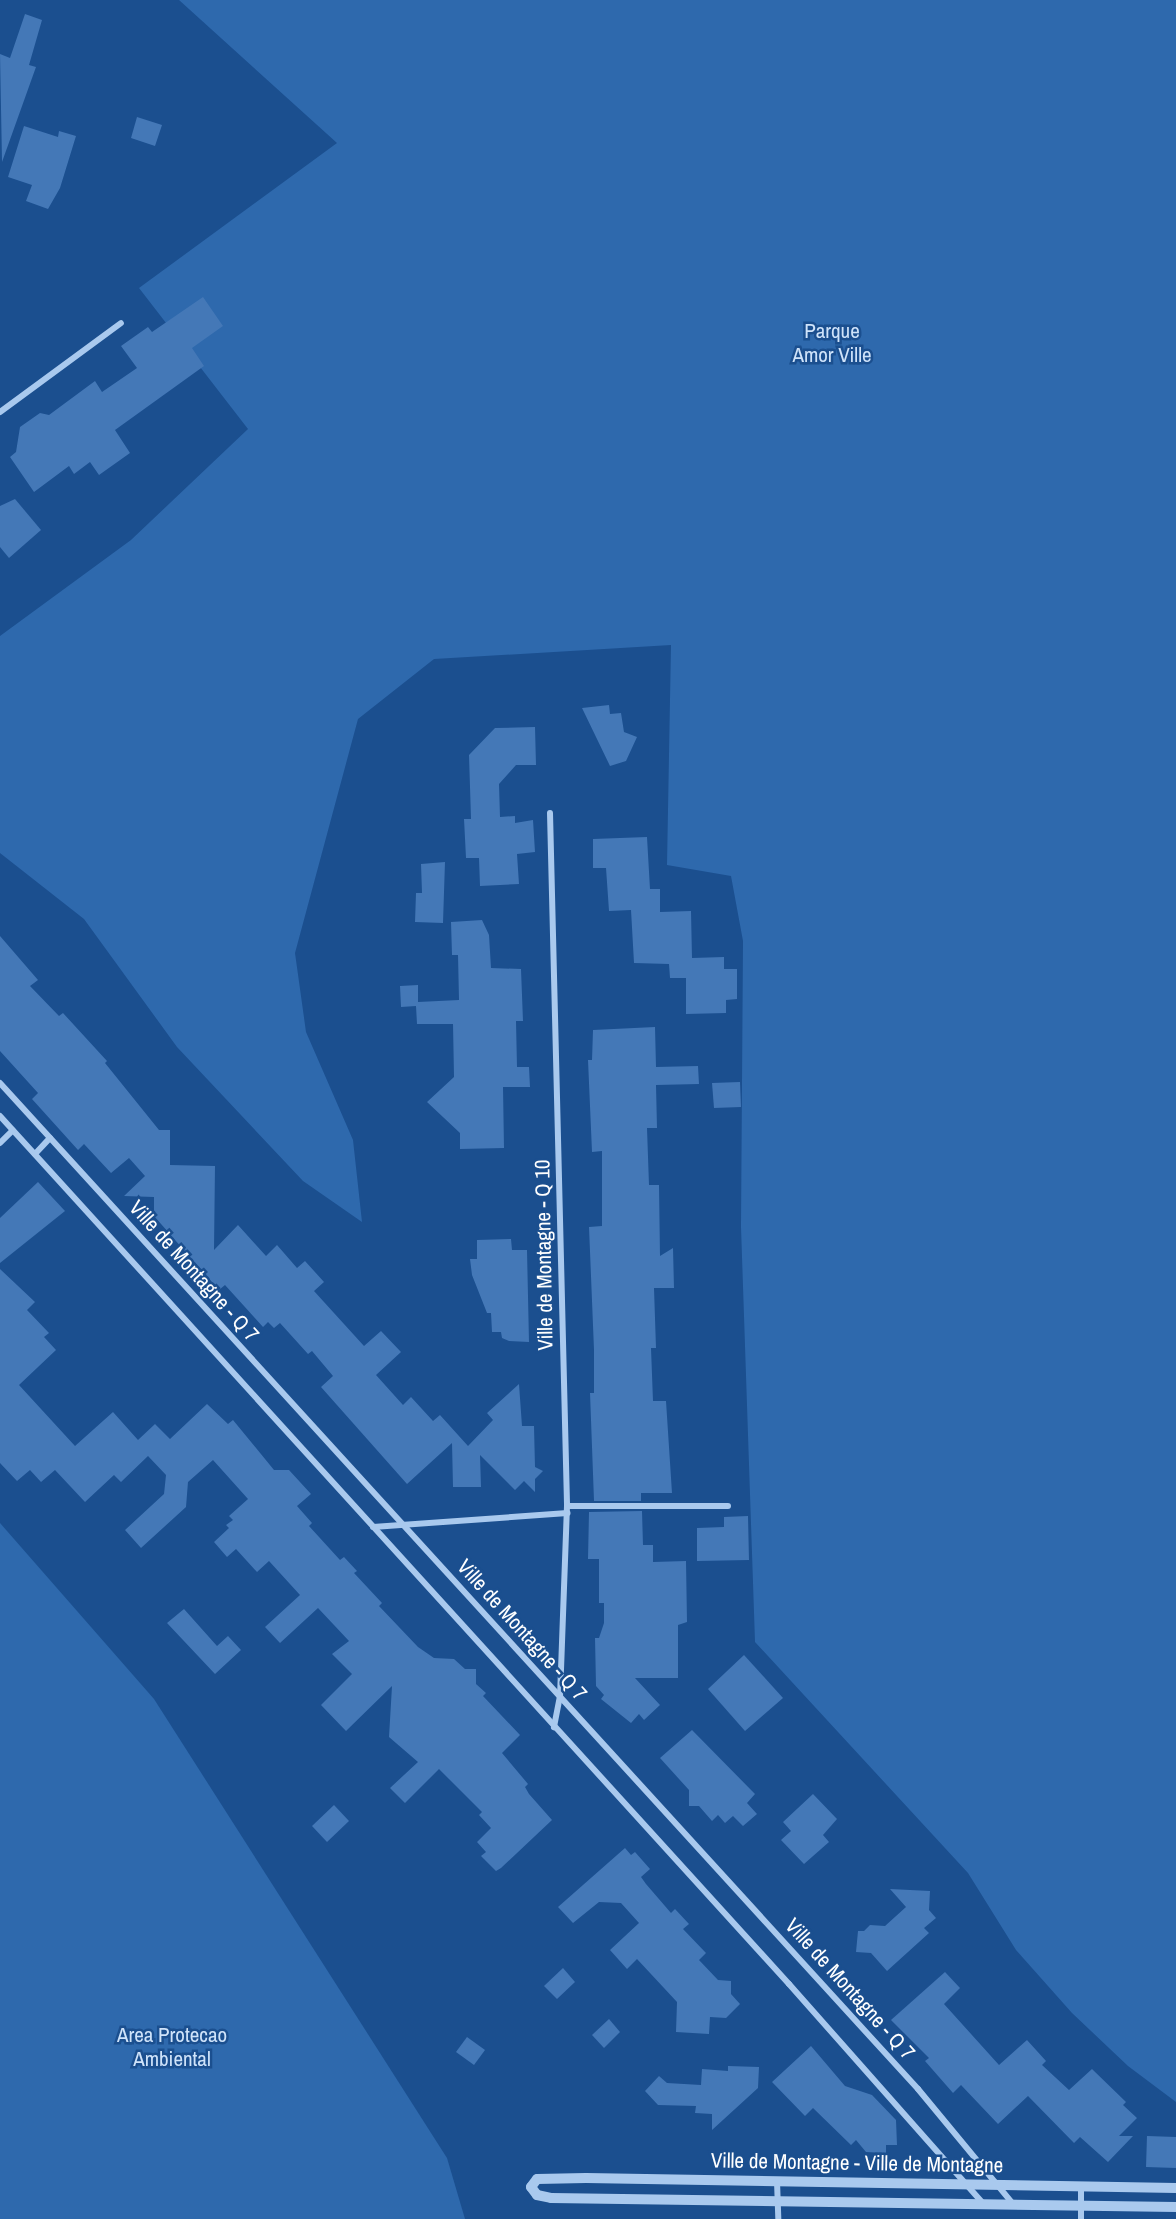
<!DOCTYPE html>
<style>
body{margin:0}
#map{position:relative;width:1176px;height:2219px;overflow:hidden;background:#1b4f8f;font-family:"Archivo Narrow",sans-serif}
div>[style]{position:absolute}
.green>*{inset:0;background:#2e69ad}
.building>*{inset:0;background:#4478b7}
.minor>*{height:6px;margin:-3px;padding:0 3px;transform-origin:3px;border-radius:3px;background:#a9c9ee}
.tertiary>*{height:10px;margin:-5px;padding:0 5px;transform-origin:5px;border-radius:5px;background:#a9c9ee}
span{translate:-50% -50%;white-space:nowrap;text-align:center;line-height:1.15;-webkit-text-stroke:5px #1b4f8f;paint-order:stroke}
.park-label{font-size:21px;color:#cfe3fa}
.street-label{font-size:21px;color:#fff}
</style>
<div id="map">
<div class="green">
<i style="clip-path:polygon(179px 0,1176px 0,1176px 2102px,1128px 2066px,1072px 2013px,1016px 1950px,968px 1873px,755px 1642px,741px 1227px,743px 941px,731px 876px,667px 865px,671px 645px,434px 659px,358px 719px,295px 953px,306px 1032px,353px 1140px,362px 1222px,303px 1181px,177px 1047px,84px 919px,0 853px,0 636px,131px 540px,248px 429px,139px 288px,337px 143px)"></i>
<i style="clip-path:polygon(0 1523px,154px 1699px,447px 2158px,465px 2219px,0 2219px)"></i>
</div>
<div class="building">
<i style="clip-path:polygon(25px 14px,42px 20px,29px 65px,36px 67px,2px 162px,0 54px,10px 58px)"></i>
<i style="clip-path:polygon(137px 117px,162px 125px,155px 146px,131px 138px)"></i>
<i style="clip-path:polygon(24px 126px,58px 137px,59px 131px,76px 136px,60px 188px,48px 209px,26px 201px,32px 185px,8px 177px)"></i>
<i style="clip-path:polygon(203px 297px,223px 326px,192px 348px,204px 366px,115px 430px,130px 453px,99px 475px,90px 462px,74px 474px,69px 466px,34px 492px,10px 457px,16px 452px,20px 427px,40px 413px,49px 415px,95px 381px,102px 392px,137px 368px,121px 346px,148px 327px,152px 332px)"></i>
<i style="clip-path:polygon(15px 499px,41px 530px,9px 558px,0 547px,0 506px)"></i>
<i style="clip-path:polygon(609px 705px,610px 714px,621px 713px,624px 732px,637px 737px,626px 761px,610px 766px,582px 708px)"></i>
<i style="clip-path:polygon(535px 727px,536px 765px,516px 765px,499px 784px,500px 817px,515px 816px,515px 823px,533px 820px,535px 852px,517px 854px,519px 884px,480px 886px,479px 858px,466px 858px,464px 819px,471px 819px,469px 755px,495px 728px)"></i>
<i style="clip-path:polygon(647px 837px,650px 889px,660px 889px,660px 912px,691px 911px,692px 958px,724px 957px,724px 969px,737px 969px,737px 999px,726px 1000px,726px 1013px,686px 1014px,686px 978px,670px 978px,669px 964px,634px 963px,631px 910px,609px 911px,606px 868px,593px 868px,593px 839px)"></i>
<i style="clip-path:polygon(445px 862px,443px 923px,415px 922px,416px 893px,422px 893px,421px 864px)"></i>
<i style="clip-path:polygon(482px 920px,489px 935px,491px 968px,521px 969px,523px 1021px,516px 1021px,517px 1067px,529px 1067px,530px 1087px,503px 1087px,504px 1148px,460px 1149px,460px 1133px,427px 1102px,454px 1077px,453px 1024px,417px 1024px,416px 1006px,401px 1007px,400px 986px,418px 985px,418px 1002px,459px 1000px,458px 955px,452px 955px,451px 922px)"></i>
<i style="clip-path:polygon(0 936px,38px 980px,30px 986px,59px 1016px,63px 1013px,107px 1061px,105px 1063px,159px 1130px,170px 1130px,170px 1165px,215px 1166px,214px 1250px,238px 1225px,266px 1256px,277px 1245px,297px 1268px,305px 1261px,324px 1282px,314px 1291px,364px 1346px,381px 1331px,401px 1352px,376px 1375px,403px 1405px,411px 1397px,433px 1421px,440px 1415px,468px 1446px,493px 1420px,487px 1413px,519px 1384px,522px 1426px,534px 1426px,535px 1467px,543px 1471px,535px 1479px,535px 1492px,524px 1481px,515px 1490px,480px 1455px,481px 1487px,453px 1487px,452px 1443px,407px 1484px,321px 1387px,333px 1376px,312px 1351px,308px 1354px,280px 1323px,274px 1328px,268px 1322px,263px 1327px,225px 1285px,219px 1290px,154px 1216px,154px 1197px,124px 1196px,145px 1176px,129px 1158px,111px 1173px,84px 1144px,78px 1150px,32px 1099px,38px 1093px,0 1051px)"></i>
<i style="clip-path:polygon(655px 1027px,656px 1067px,698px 1066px,699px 1084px,656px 1085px,657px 1128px,647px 1128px,649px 1185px,659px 1185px,660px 1256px,673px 1248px,674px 1288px,654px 1288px,656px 1348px,651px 1348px,653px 1401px,666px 1401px,672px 1493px,641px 1493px,641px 1501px,594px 1501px,590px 1393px,594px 1393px,594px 1350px,589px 1227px,602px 1226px,602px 1151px,592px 1152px,588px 1060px,592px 1060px,593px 1030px)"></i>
<i style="clip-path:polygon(740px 1082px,741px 1107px,714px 1108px,712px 1083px)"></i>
<i style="clip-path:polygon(38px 1182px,65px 1211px,0 1263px,0 1218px)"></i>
<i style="clip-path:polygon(511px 1239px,512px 1250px,527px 1250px,529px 1342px,509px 1341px,502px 1338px,501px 1332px,492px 1332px,491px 1313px,487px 1313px,472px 1275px,470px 1259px,477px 1259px,477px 1240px)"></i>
<i style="clip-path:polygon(0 1269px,35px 1302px,27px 1310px,49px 1333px,44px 1337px,56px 1350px,19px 1385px,75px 1446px,113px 1412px,138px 1440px,155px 1424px,170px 1439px,207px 1404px,228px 1424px,233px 1420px,274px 1470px,289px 1470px,311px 1494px,297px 1506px,312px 1523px,309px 1526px,340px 1560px,344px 1557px,357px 1571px,354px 1573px,382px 1603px,379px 1606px,418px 1647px,434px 1658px,454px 1659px,465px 1669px,476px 1669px,476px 1684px,486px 1693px,483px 1696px,520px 1735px,502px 1753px,528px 1784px,525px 1787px,529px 1794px,552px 1820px,501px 1868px,496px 1871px,481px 1856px,486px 1852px,477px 1842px,491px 1828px,479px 1815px,482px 1812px,439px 1769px,405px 1803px,390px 1788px,418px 1762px,389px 1737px,392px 1686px,346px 1731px,321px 1705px,352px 1674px,332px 1654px,349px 1641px,318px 1608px,280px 1643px,265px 1627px,300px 1595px,269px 1561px,257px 1572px,236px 1549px,227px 1557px,214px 1542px,229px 1528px,226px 1525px,233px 1520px,229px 1516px,248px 1499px,213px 1460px,188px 1482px,186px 1507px,141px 1548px,125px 1530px,164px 1494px,166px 1475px,148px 1456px,121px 1482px,114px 1475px,85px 1502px,55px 1470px,41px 1482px,30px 1470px,17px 1481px,0 1463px)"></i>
<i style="clip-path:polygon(642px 1511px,643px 1545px,653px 1545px,653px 1562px,686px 1561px,687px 1622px,678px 1625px,678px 1678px,635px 1678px,660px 1705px,644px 1720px,639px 1714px,631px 1723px,601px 1699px,604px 1695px,596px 1686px,595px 1638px,599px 1638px,604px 1623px,604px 1603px,599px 1603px,599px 1559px,588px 1559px,589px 1512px)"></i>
<i style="clip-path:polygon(748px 1516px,749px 1560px,697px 1561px,697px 1528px,724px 1527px,724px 1517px)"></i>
<i style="clip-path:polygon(184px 1609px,217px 1646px,228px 1636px,241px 1650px,215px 1674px,167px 1623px)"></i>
<i style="clip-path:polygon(744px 1655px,783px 1698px,745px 1731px,708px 1689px)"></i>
<i style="clip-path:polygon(692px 1730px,755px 1794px,747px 1803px,757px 1814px,743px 1826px,733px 1816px,725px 1823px,718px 1815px,712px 1821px,699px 1806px,689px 1806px,689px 1790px,660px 1758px)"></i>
<i style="clip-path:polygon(813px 1794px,837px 1819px,823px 1835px,829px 1842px,804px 1864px,781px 1840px,791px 1831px,783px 1822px)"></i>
<i style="clip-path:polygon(334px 1805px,349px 1821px,327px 1842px,312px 1826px)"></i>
<i style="clip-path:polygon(625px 1848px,631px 1855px,635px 1852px,650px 1869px,641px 1877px,646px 1884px,671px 1913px,675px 1909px,689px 1924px,683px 1929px,706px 1953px,699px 1960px,718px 1980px,731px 1981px,731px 1994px,740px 2004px,726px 2018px,710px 2017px,709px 2034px,676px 2032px,677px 2002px,637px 1959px,627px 1969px,610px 1950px,639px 1923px,621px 1903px,599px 1902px,573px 1923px,558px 1907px)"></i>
<i style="clip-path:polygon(890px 1889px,930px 1891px,929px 1910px,936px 1918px,924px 1928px,929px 1933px,887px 1971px,871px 1953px,856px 1952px,858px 1931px,864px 1931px,870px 1925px,885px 1926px,906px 1907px)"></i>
<i style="clip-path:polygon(563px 1968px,575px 1982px,557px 1999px,544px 1986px)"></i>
<i style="clip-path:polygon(945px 1972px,960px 1988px,944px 2004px,999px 2065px,1027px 2040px,1046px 2061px,1042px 2065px,1069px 2090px,1092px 2069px,1126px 2102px,1123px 2105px,1137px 2118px,1119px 2136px,1133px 2136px,1108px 2162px,1080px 2137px,1074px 2143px,1028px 2096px,998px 2124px,961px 2085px,953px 2093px,925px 2061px,929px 2058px,891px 2020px)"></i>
<i style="clip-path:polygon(609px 2019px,620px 2032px,604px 2048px,592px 2035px)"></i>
<i style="clip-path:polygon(467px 2037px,485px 2050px,474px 2065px,456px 2052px)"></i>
<i style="clip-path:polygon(811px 2046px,845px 2086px,872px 2095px,896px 2120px,897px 2145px,886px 2145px,886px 2153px,866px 2152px,856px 2140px,851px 2145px,813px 2108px,805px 2116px,772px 2082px)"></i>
<i style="clip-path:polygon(728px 2066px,759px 2067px,758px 2088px,712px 2130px,712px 2114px,695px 2113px,696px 2106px,658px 2105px,645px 2091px,659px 2076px,667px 2083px,701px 2085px,702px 2069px,728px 2071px)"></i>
<i style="clip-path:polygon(1147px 2136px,1176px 2137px,1176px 2168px,1146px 2167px)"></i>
</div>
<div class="minor">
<i style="left:0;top:412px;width:150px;rotate:-36.3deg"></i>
<i style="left:550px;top:813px;width:693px;rotate:88.59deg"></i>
<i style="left:567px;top:1506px;width:190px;rotate:92.1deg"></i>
<i style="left:560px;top:1696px;width:32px;rotate:101deg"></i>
<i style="left:0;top:1083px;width:1362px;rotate:47.62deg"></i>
<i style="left:918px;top:2089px;width:149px;rotate:50.4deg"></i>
<i style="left:0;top:1116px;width:1173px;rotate:47.73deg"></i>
<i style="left:789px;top:1984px;width:293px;rotate:48.5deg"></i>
<i style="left:0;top:1143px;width:18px;rotate:-45deg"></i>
<i style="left:35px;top:1154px;width:22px;rotate:-47deg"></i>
<i style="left:567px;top:1506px;width:161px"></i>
<i style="left:373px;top:1527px;width:195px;rotate:-4.1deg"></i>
<i style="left:777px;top:2181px;width:38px;rotate:88deg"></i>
<i style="left:1081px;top:2219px;width:32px;rotate:-90deg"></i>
</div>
<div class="tertiary">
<i style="left:1176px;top:2188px;width:590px;rotate:-179.03deg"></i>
<i style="left:586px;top:2178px;width:49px;rotate:178.8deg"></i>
<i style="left:537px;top:2179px;width:10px;rotate:127deg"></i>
<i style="left:531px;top:2187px;width:10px;rotate:53deg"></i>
<i style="left:537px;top:2195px;width:14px;rotate:12deg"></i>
<i style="left:551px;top:2198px;width:625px;rotate:0.83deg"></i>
</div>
<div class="park-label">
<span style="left:832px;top:343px">Parque<br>Amor Ville</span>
<span style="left:172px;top:2047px">Area Protecao<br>Ambiental</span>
</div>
<div class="street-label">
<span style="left:544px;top:1255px;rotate:-91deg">Ville de Montagne - Q 10</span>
<span style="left:194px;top:1271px;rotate:48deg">Ville de Montagne - Q 7</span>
<span style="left:522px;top:1630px;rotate:48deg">Ville de Montagne - Q 7</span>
<span style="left:850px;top:1989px;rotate:48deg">Ville de Montagne - Q 7</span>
<span style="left:857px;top:2163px;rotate:1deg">Ville de Montagne - Ville de Montagne</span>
</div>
</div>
